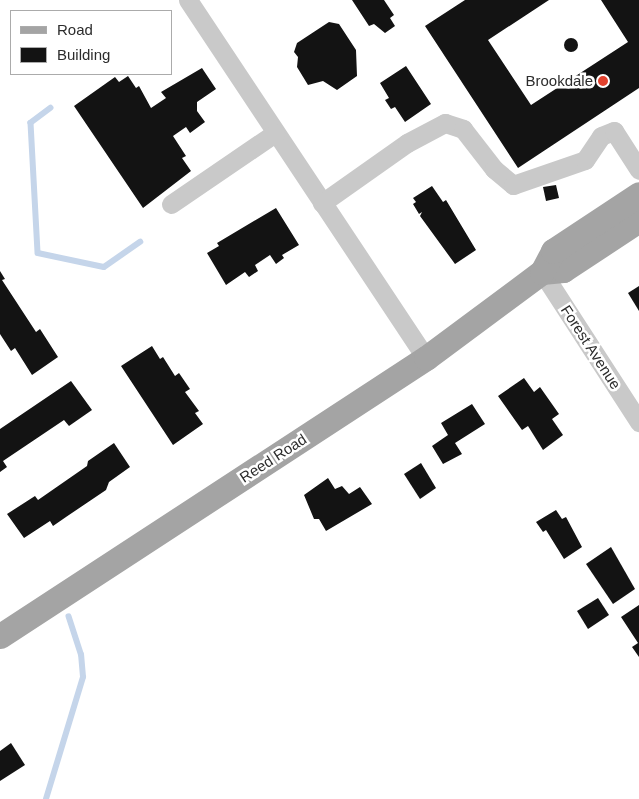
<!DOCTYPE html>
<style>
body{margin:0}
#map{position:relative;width:639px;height:799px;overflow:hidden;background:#fff;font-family:Arial,sans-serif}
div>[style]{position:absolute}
.stream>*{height:5.5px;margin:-2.75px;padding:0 2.75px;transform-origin:2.75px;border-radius:2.75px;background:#c5d5ea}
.building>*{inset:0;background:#131313}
.round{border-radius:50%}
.minor>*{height:19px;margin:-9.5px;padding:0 9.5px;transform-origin:9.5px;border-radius:9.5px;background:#c9c9c9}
.major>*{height:25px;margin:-12.5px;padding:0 12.5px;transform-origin:12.5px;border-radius:12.5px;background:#a4a4a4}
.dots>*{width:14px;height:14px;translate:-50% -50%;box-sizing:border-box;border:2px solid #fff;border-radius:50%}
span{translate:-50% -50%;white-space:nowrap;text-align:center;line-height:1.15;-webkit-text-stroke:5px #fff;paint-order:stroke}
.poi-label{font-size:15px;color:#2c2c2c}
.right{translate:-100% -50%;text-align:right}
.street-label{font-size:15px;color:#2c2c2c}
.legend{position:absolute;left:10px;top:10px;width:162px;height:65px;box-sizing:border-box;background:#fff;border:1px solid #ababab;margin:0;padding:6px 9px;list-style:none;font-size:15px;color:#2c2c2c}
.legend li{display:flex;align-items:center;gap:10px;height:25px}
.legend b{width:25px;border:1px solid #ababab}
</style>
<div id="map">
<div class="stream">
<i style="left:51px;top:108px;width:25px;rotate:143deg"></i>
<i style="left:31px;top:123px;width:130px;rotate:86.9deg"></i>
<i style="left:38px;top:253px;width:67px;rotate:12deg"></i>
<i style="left:104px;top:267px;width:44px;rotate:-34.8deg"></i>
<i style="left:46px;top:799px;width:127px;rotate:-73.1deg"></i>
<i style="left:83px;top:677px;width:22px;rotate:-95deg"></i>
<i style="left:81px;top:655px;width:40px;rotate:-108deg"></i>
</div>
<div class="building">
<i style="clip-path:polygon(352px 0,384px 0,394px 15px,390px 18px,395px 26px,385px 33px,374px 24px,369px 26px)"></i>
<i style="clip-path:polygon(465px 0,549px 0,488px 40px,531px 105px,628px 42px,601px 0,639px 0,639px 88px,518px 168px,425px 26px)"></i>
<i style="clip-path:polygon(329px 22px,339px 24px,356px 50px,357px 76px,337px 90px,323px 81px,308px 85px,297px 67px,298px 57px,294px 52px,297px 43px)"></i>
<i class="round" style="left:564px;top:38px;width:14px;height:14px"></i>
<i style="clip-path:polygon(406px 66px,431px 104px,405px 122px,395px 107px,391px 109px,385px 100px,389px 98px,380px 83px)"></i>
<i style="clip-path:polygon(202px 68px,216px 89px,197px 102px,197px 111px,205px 122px,190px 133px,186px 127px,173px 136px,186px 156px,182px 158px,191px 171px,143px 208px,74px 106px,115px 77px,119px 82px,128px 76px,136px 88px,139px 86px,151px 108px,166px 98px,161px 92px)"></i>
<i style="clip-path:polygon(556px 185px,559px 198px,546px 201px,543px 187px)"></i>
<i style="clip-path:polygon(432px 186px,443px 202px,446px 200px,476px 250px,455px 264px,420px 216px,422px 212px,419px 214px,413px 204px,416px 202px,413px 198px)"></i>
<i style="clip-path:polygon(276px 208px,299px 245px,282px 255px,284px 258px,276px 264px,270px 255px,255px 265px,258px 271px,249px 277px,245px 272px,226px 285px,207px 253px,219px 246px,217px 243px)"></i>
<i style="clip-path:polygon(0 271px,5px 279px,2px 280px,36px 332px,40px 329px,58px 357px,32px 375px,15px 348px,11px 351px,0 334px)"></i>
<i style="clip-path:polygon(639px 286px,639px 311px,628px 293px)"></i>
<i style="clip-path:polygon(152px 346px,160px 359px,163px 357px,175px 376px,179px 373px,190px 389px,185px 392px,199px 411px,195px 413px,203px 424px,173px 445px,121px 366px)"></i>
<i style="clip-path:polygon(524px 378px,534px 392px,540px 387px,559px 414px,552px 419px,563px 435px,543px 450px,528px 426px,522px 430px,498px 396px)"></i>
<i style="clip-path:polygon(71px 381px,92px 410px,69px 426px,64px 420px,3px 461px,7px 467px,0 472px,0 429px)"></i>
<i style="clip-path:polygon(472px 404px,485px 424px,455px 443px,462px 454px,443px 464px,432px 446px,448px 435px,441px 423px)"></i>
<i style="clip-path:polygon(114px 443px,130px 467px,109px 482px,106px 490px,66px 517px,53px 526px,50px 521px,24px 538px,7px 514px,35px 496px,38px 500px,87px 466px,88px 461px)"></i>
<i style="clip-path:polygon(421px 463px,436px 488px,420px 499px,404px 474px)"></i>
<i style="clip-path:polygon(328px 478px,335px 489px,342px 486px,349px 494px,360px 487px,372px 504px,326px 531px,319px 519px,314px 519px,304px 495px)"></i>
<i style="clip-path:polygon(556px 510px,562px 519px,566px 517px,582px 547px,564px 559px,546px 530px,543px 532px,536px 522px)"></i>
<i style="clip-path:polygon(611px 547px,635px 589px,613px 604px,586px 564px)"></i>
<i style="clip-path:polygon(598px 598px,609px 615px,588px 629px,577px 611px)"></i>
<i style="clip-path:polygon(639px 605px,639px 657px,632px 647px,638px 643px,621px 617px)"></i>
<i style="clip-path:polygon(11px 743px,25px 765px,0 781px,0 751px)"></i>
</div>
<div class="minor">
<i style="left:188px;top:0;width:430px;rotate:56.4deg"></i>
<i style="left:322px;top:203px;width:104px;rotate:-35.2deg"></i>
<i style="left:407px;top:143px;width:43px;rotate:-27.8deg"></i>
<i style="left:445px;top:123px;width:19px;rotate:18deg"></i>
<i style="left:463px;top:129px;width:51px;rotate:52.2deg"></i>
<i style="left:494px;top:169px;width:25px;rotate:40deg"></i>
<i style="left:513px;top:185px;width:76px;rotate:-19.1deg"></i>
<i style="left:585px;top:160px;width:29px;rotate:-56deg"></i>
<i style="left:601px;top:136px;width:14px;rotate:-21deg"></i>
<i style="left:614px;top:131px;width:46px;rotate:57.3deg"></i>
<i style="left:171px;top:204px;width:126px;rotate:-34.3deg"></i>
<i style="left:542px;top:272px;width:179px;rotate:57.1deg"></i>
</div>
<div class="major">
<i style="left:542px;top:272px;width:21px;rotate:-5deg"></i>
<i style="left:563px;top:270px;width:91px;rotate:-33.3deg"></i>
<i style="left:0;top:636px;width:509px;rotate:-33.13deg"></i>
<i style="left:426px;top:358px;width:144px;rotate:-36.6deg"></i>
<i style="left:542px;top:272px;width:24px;rotate:-62deg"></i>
<i style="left:553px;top:251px;width:103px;rotate:-33.5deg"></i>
</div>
<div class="dots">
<i style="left:603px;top:81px;background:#e3422e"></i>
</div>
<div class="poi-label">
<span class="right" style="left:593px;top:81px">Brookdale</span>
</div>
<div class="street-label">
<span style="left:591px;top:347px;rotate:57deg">Forest Avenue</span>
<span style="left:273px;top:458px;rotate:-33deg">Reed Road</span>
</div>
<ul class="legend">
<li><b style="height:6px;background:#a4a4a4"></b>Road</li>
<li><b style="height:14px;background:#131313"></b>Building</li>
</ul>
</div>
